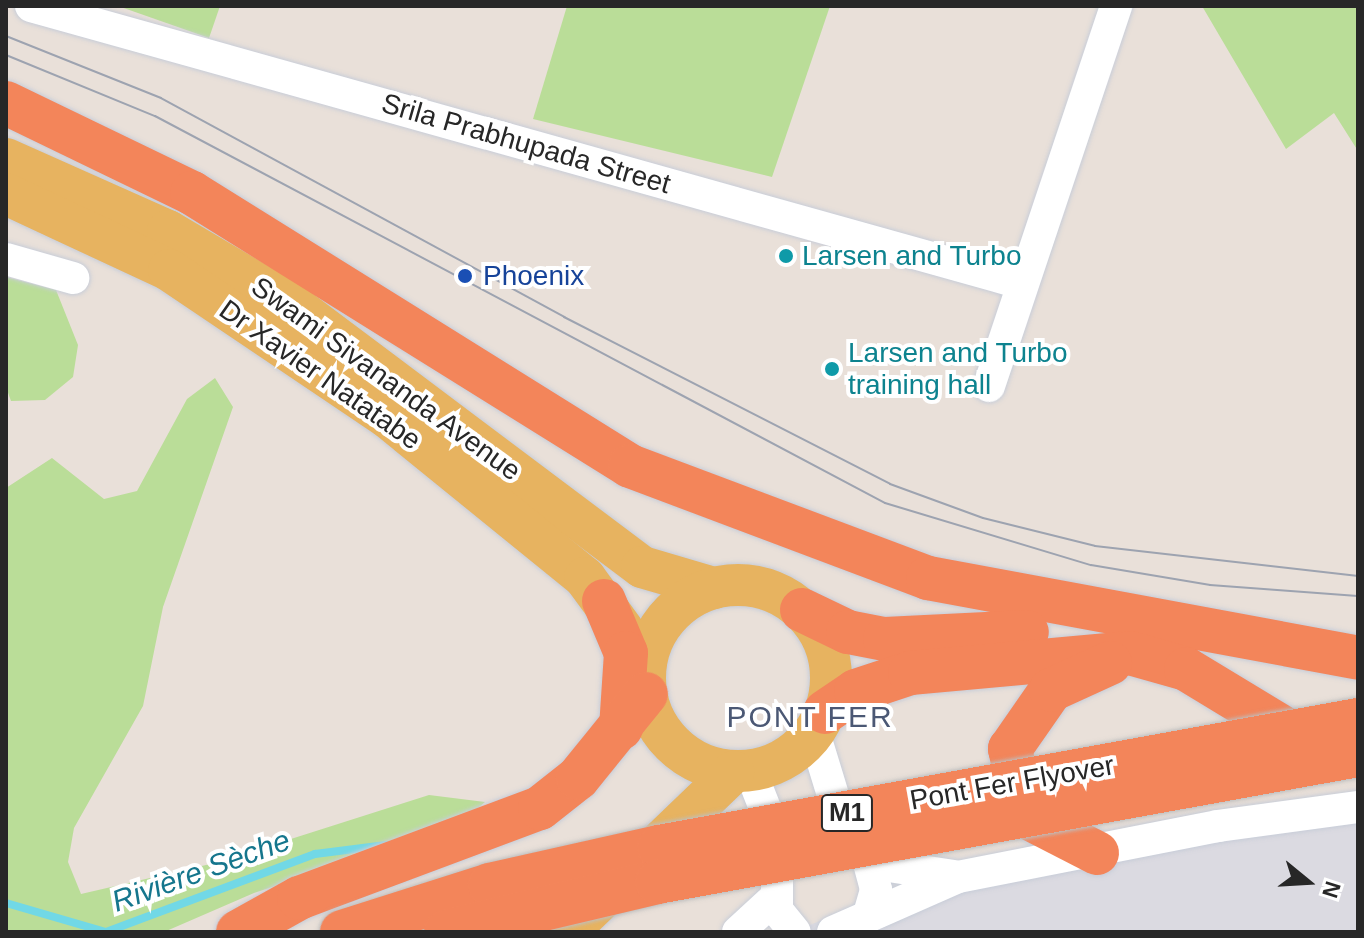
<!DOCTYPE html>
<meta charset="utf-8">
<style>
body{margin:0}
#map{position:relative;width:1364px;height:938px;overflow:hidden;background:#e9e0d9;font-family:Arial,sans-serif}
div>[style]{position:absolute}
.industrial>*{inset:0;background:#dbdae1}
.green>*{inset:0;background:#badd98}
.stream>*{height:8px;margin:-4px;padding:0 4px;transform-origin:4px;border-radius:4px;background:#71d8e6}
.roads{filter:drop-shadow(0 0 2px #c8cdd8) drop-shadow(0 0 2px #c8cdd8)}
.minor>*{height:32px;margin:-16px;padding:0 16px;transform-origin:16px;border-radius:16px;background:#fff}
.major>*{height:42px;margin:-21px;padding:0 21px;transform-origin:21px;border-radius:21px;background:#e7b360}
.major>.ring{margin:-21px;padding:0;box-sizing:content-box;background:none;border:42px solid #e7b360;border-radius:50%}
.highway>*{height:44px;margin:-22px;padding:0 22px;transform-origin:22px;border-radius:22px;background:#f3855a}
.tram>*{height:2px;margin:-1px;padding:0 1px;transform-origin:1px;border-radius:1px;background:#9da3b0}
.bridges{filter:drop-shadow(0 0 2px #bebebe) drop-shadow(0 0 2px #bebebe)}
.highway-bridge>*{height:44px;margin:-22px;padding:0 22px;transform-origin:22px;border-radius:22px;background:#f3855a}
.dots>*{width:22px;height:22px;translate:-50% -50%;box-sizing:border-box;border:4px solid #fff;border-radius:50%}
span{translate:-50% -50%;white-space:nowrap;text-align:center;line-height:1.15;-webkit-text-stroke:8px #fff;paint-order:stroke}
.shield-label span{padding:2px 6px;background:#fff;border:2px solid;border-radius:6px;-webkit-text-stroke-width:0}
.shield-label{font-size:26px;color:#272727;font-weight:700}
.street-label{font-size:28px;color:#272727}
.culture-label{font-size:28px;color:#0d838f}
.left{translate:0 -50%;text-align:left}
.transit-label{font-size:28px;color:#164399}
.neighbourhood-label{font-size:30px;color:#4b5874;letter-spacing:2px}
.water-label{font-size:30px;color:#15768d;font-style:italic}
.frame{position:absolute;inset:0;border:8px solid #272727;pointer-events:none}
.north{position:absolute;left:1268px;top:842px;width:80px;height:80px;-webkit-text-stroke:6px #fff;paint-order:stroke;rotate:108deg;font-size:22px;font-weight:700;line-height:32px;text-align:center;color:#272727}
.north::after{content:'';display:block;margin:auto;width:28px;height:36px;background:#272727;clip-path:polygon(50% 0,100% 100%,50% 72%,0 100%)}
</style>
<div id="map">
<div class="industrial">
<i style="clip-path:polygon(1358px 823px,1358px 932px,793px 932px,953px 866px)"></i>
</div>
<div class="green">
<i style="clip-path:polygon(118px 6px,220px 6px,209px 38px)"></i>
<i style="clip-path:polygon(567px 6px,830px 6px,772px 177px,533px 119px)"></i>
<i style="clip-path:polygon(1202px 6px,1358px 6px,1358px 151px,1334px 113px,1286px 149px)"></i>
<i style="clip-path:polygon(6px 277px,56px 290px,78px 345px,73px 377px,45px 400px,11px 401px,6px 387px)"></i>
<i style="clip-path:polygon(215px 378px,233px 407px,163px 607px,143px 706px,74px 828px,68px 862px,81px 894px,219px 862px,429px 795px,485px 802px,456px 827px,254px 893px,164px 932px,6px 932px,6px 488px,52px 458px,104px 499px,137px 491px,187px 399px)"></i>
</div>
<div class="stream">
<i style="left:6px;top:903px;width:104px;rotate:16.2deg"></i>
<i style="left:106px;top:932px;width:223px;rotate:-20.5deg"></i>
<i style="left:315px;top:854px;width:72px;rotate:-7.2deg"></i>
</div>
<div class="roads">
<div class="minor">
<i style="left:31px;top:6px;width:1028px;rotate:15.63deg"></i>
<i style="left:6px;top:259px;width:70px;rotate:15.8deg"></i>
<i style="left:989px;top:386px;width:401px;rotate:-71.5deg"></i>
<i style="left:814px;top:733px;width:78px;rotate:73deg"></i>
<i style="left:837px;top:808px;width:64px;rotate:59.8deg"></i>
<i style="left:869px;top:863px;width:28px;rotate:75deg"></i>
<i style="left:876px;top:890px;width:25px;rotate:106deg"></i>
<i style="left:750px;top:770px;width:74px;rotate:68.6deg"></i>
<i style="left:777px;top:839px;width:71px;rotate:90deg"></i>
<i style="left:777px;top:910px;width:28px;rotate:51deg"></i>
<i style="left:869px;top:863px;width:86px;rotate:8.7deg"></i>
<i style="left:738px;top:932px;width:52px;rotate:-42.6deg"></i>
<i style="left:833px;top:932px;width:137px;rotate:-23.7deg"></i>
<i style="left:958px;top:877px;width:265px;rotate:-11.1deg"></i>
<i style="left:1218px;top:826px;width:141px;rotate:-7.7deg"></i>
</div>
<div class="major">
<i style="left:6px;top:159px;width:177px;rotate:24deg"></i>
<i style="left:168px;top:231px;width:145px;rotate:30.6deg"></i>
<i style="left:293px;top:305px;width:436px;rotate:36.9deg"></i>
<i style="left:642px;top:567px;width:75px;rotate:16.3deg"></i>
<i style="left:6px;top:194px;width:180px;rotate:25deg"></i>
<i style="left:169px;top:270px;width:263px;rotate:34deg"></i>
<i style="left:387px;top:417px;width:255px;rotate:39.1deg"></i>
<i style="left:585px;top:578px;width:64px;rotate:53.8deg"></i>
<i class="ring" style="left:645px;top:585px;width:144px;height:144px"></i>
<i style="left:567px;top:932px;width:231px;rotate:-43.9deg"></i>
</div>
<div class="highway">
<i style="left:6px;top:103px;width:207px;rotate:25.8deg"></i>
<i style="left:192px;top:193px;width:516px;rotate:31.93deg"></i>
<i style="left:630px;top:466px;width:318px;rotate:20.6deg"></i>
<i style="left:928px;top:578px;width:437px;rotate:10.5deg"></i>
<i style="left:604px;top:601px;width:56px;rotate:67.1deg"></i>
<i style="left:626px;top:653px;width:75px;rotate:93.8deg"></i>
<i style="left:802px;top:610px;width:51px;rotate:25.6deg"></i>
<i style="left:848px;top:632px;width:38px;rotate:11deg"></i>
<i style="left:885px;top:639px;width:142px;rotate:-2.8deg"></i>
<i style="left:825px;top:712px;width:37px;rotate:-34deg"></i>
<i style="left:856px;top:691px;width:57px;rotate:-18.4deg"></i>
<i style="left:910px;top:673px;width:221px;rotate:-5.2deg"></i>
<i style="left:1130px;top:653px;width:58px;rotate:15.9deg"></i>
<i style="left:1186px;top:669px;width:145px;rotate:31.2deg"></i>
<i style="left:1097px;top:853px;width:81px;rotate:-152.8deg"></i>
<i style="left:1025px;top:816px;width:69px;rotate:-102.6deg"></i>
<i style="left:1010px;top:749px;width:72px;rotate:-55.2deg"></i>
<i style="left:1051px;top:690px;width:65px;rotate:-24.6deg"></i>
<i style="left:238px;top:932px;width:70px;rotate:-29.1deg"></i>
<i style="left:299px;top:898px;width:257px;rotate:-20.5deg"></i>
<i style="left:540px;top:808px;width:48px;rotate:-38.3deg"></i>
<i style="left:578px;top:778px;width:108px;rotate:-51deg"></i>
</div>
</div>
<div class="tram">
<i style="left:6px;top:36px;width:167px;rotate:21.8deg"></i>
<i style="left:161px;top:98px;width:459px;rotate:28.5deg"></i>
<i style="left:564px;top:317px;width:366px;rotate:27.1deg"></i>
<i style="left:890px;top:484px;width:99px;rotate:20.1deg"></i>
<i style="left:983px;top:518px;width:115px;rotate:14deg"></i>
<i style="left:1095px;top:546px;width:265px;rotate:6.5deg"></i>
<i style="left:6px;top:55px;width:161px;rotate:22.3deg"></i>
<i style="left:155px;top:116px;width:826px;rotate:27.93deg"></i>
<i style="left:885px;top:503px;width:215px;rotate:16.8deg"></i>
<i style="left:1091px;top:565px;width:121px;rotate:9.5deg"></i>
<i style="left:1210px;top:585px;width:148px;rotate:4.3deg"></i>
</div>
<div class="bridges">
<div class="highway-bridge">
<i style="left:342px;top:932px;width:155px;rotate:-17.6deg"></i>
<i style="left:490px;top:885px;width:173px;rotate:-12.7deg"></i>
<i style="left:659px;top:847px;width:710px;rotate:-10.3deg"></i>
<i style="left:446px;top:932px;width:217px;rotate:-13.3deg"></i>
<i style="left:657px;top:882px;width:712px;rotate:-10.27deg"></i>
</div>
</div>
<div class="dots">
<i style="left:786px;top:256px;background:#0f9aa8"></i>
<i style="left:465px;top:276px;background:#1a4fb4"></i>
<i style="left:832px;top:369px;background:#0f9aa8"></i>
</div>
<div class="shield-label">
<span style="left:847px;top:813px">M1</span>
</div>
<div class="street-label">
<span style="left:526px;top:144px;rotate:16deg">Srila Prabhupada Street</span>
<span style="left:320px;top:375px;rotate:35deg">Dr Xavier Natatabe</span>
<span style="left:386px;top:379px;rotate:36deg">Swami Sivananda Avenue</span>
<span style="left:1012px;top:783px;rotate:-10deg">Pont Fer Flyover</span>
</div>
<div class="culture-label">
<span class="left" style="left:802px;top:256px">Larsen and Turbo</span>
<span class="left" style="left:848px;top:369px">Larsen and Turbo<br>training hall</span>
</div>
<div class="transit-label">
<span class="left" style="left:483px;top:276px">Phoenix</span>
</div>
<div class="neighbourhood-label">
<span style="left:810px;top:717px">PONT FER</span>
</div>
<div class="water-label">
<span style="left:201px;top:871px;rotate:-20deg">Rivière Sèche</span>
</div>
<div class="frame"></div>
<div class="north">N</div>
</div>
